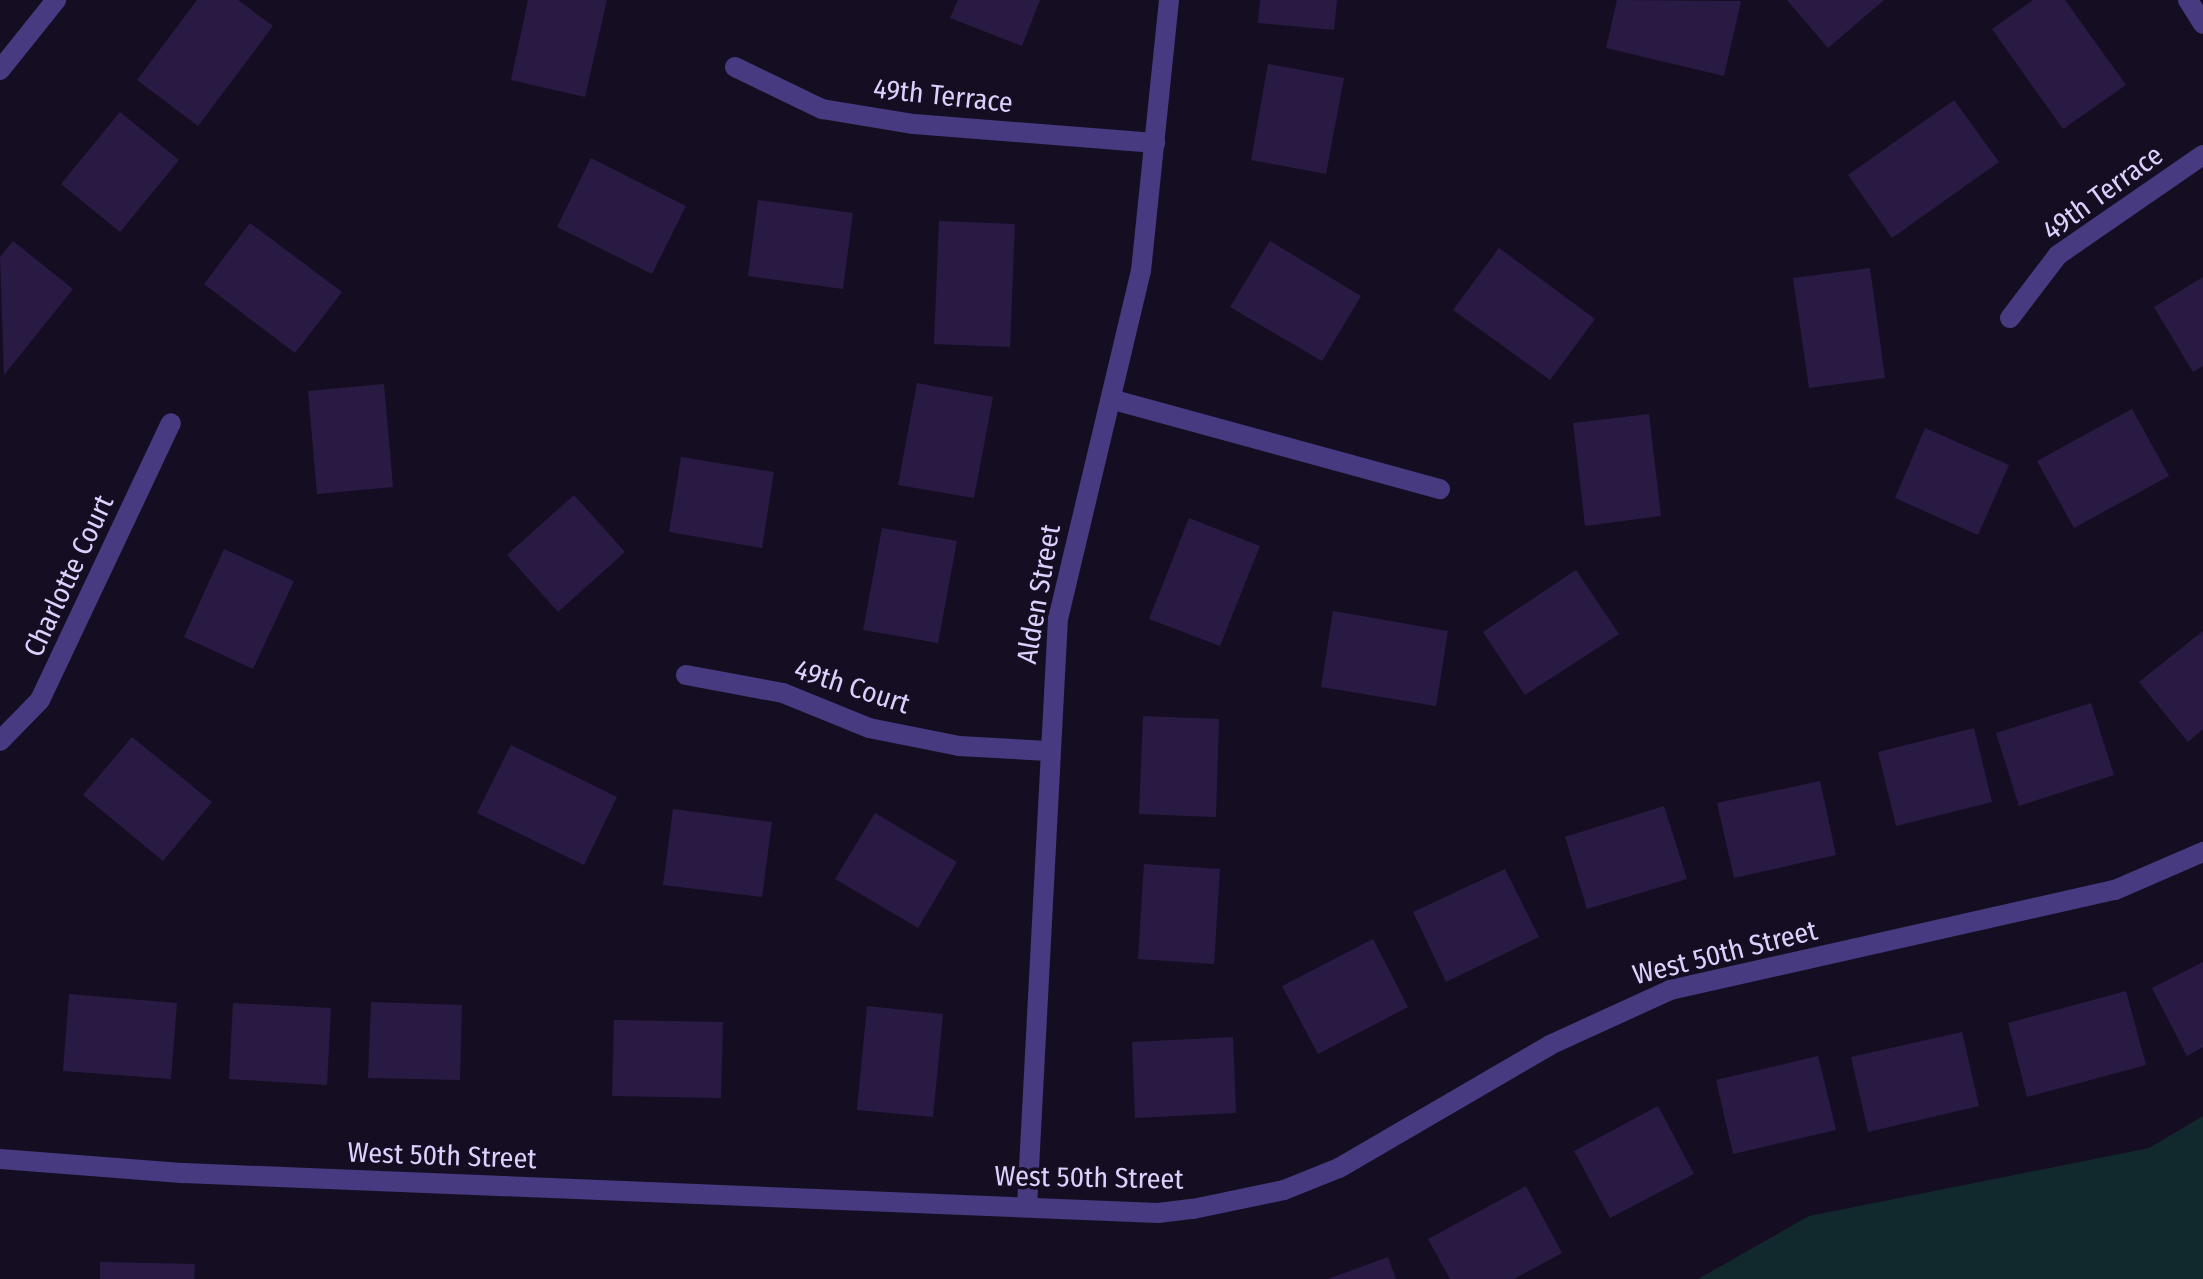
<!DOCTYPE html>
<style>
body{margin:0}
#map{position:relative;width:2203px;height:1279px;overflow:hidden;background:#150e22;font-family:"Fira Sans Condensed",sans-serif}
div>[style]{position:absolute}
.green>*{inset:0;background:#11282c}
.building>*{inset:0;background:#291a43}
.street>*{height:20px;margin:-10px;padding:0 10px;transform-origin:10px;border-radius:10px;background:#483a80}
span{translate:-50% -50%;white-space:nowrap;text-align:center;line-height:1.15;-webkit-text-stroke:7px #150e22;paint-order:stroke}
.street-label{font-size:28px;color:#ddd0fe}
</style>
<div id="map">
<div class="green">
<i style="clip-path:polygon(2203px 1116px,2203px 1279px,1698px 1279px,1809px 1216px,2149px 1148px)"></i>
</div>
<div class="building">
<i style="clip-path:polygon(197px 0,238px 0,273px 26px,198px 126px,137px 80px)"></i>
<i style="clip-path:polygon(528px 0,607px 0,585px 97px,511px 80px)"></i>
<i style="clip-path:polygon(958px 0,1040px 0,1022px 46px,950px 18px)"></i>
<i style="clip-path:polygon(1260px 0,1337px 0,1334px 30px,1258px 23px)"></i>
<i style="clip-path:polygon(1617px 0,1741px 1px,1724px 76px,1606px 48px)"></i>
<i style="clip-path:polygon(1787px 0,1884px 0,1828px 48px)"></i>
<i style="clip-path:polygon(2033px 0,2065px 0,2126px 85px,2063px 129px,1992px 29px)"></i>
<i style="clip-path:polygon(1268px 64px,1344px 78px,1326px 174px,1251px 160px)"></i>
<i style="clip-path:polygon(1954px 100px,1999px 162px,1892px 238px,1848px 175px)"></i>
<i style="clip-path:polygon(120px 112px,179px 160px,120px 232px,61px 184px)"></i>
<i style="clip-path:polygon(591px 158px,686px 206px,652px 274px,557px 227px)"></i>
<i style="clip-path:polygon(758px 200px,853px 213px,843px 289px,748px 276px)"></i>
<i style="clip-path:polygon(939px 221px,1015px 224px,1010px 347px,934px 344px)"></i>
<i style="clip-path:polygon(250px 223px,342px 292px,295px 353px,204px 284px)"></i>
<i style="clip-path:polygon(13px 241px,73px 289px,4px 375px,0 257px)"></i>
<i style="clip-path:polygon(1270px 241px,1361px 296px,1322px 361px,1230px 307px)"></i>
<i style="clip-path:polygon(1499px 248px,1595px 319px,1550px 380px,1453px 310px)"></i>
<i style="clip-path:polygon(1870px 268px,1885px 378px,1809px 388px,1793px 278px)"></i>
<i style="clip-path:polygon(2203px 277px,2203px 366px,2193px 372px,2154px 307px)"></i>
<i style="clip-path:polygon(917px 383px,993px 397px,974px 498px,898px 485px)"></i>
<i style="clip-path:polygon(384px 384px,393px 487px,317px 494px,308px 391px)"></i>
<i style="clip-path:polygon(2132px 409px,2169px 476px,2074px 528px,2037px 461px)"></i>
<i style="clip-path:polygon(1649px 414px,1661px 516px,1585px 526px,1573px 423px)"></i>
<i style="clip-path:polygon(1925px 428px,2009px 465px,1978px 535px,1895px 498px)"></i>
<i style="clip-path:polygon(681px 457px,774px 472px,762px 548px,669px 532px)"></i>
<i style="clip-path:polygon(574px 495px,625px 552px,558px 612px,507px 555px)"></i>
<i style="clip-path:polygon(1189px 518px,1260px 546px,1220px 646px,1149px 619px)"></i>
<i style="clip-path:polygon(882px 528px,957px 541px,938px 643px,863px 630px)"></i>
<i style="clip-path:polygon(224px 549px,294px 581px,253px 669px,184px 637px)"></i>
<i style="clip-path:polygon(1576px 570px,1619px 634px,1525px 695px,1483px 632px)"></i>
<i style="clip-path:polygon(1333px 611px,1448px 631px,1436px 706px,1321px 687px)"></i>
<i style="clip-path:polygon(2203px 631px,2203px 729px,2188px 742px,2139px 682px)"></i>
<i style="clip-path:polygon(2091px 703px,2114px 775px,2019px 806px,1996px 733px)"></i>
<i style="clip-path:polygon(1143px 716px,1219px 719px,1216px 817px,1139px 814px)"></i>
<i style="clip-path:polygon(1974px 728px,1992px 802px,1896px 826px,1878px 752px)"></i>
<i style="clip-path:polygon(132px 737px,212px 802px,163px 861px,83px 795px)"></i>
<i style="clip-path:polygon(511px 745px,617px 797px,584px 865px,477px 813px)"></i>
<i style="clip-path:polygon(1820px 781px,1836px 855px,1734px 878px,1717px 803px)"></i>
<i style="clip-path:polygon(1664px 806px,1687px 879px,1587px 909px,1565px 837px)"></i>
<i style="clip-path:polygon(673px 809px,772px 822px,762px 897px,663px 885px)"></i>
<i style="clip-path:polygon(875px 813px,957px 862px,918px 928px,835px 879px)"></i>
<i style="clip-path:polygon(1144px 864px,1220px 869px,1214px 964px,1138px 959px)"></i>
<i style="clip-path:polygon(1505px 869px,1539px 937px,1446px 982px,1413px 912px)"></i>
<i style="clip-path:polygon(1373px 939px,1408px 1007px,1318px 1054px,1282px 986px)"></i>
<i style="clip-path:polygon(2203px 962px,2203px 1047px,2187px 1056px,2152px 988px)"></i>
<i style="clip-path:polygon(2126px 991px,2146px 1065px,2027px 1097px,2008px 1023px)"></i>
<i style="clip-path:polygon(69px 994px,177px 1003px,171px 1079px,63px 1071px)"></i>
<i style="clip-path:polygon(371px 1002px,462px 1005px,460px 1080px,368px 1078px)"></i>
<i style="clip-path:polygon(233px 1003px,331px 1008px,327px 1085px,229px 1079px)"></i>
<i style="clip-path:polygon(867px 1006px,943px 1014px,933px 1117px,857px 1110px)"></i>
<i style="clip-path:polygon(614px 1020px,723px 1022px,721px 1098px,612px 1096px)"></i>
<i style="clip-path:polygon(1962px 1032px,1979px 1106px,1868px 1132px,1851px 1057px)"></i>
<i style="clip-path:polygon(1233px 1037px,1236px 1113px,1135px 1118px,1132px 1042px)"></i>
<i style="clip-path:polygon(1818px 1056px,1836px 1130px,1733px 1154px,1716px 1080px)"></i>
<i style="clip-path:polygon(1658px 1106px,1694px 1174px,1610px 1218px,1574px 1151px)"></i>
<i style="clip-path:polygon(1526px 1186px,1562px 1253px,1514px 1279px,1450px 1279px,1428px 1239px)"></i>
<i style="clip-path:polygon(1388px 1257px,1396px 1279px,1328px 1279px)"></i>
<i style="clip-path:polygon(100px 1262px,195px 1264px,194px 1279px,100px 1279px)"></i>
</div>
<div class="street">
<i style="left:2188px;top:0;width:28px;rotate:58deg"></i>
<i style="left:735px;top:67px;width:97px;rotate:25.8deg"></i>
<i style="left:822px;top:109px;width:93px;rotate:9.3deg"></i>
<i style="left:914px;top:124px;width:242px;rotate:4.5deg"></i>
<i style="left:0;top:70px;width:90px;rotate:-51.3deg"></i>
<i style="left:2010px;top:318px;width:79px;rotate:-52.7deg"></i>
<i style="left:2058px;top:255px;width:176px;rotate:-34.6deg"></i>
<i style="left:1114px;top:400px;width:338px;rotate:15.3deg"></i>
<i style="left:686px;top:675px;width:99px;rotate:10.5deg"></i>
<i style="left:783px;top:693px;width:93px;rotate:22.1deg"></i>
<i style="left:869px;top:728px;width:92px;rotate:11.3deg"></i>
<i style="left:959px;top:746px;width:89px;rotate:3.2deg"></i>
<i style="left:0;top:741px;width:57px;rotate:-45.7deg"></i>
<i style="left:40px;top:700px;width:306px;rotate:-64.7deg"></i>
<i style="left:0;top:1159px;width:185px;rotate:4.4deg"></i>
<i style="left:184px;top:1173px;width:975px;rotate:2.35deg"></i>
<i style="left:1158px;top:1213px;width:35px;rotate:-7deg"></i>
<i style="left:1193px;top:1209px;width:93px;rotate:-11.8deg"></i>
<i style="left:1284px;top:1190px;width:59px;rotate:-21.8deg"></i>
<i style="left:1339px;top:1168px;width:244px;rotate:-30.2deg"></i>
<i style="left:1550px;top:1045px;width:132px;rotate:-24.6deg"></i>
<i style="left:1670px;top:990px;width:456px;rotate:-12.7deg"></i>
<i style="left:2115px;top:890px;width:96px;rotate:-23.4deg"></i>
<i style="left:1027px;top:1206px;width:588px;rotate:-86.98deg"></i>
<i style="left:1058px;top:619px;width:358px;rotate:-76.6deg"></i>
<i style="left:1141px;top:271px;width:272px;rotate:-84.1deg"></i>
</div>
<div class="street-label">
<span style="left:943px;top:96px;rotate:6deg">49th Terrace</span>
<span style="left:2103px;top:193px;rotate:-36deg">49th Terrace</span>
<span style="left:69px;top:576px;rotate:-65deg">Charlotte Court</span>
<span style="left:1039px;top:594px;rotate:-80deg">Alden Street</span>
<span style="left:852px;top:687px;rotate:18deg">49th Court</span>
<span style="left:1725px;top:953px;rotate:-14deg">West 50th Street</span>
<span style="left:442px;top:1156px;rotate:2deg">West 50th Street</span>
<span style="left:1089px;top:1178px;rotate:1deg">West 50th Street</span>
</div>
</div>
